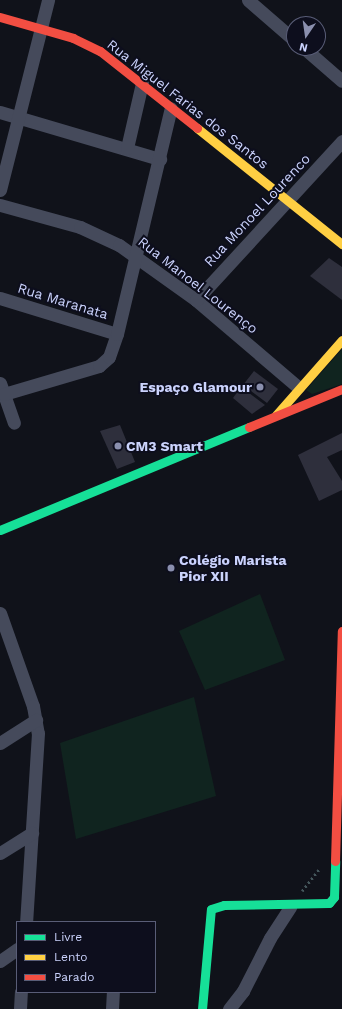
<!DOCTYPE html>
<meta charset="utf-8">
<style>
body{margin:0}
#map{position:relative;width:342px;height:1009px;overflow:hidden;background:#10121a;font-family:"Work Sans",sans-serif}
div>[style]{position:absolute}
.green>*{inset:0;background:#10241f}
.building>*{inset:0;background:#2e2f3c}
.path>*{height:2.5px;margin-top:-1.25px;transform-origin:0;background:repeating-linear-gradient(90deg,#44565b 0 2px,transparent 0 5px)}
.street>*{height:13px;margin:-6.5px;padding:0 6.5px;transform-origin:6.5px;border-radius:6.5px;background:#454a5b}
.fast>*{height:9px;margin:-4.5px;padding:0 4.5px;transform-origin:4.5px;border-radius:4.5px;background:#16e098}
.slow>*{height:9px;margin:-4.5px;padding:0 4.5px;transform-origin:4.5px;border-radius:4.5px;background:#ffcf43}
.jam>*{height:9px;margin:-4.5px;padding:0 4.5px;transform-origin:4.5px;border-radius:4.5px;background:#f24e42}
.dots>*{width:11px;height:11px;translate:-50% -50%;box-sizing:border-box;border:2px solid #0d0e1d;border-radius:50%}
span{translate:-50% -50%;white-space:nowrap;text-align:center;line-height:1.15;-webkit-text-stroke:4px #0d0e1d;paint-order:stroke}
.street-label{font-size:14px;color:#cbd3fd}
.poi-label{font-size:14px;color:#cbd3fd;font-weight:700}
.right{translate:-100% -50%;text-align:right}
.left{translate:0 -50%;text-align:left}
.legend{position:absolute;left:16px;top:921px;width:140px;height:72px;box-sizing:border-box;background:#0d0e1d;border:1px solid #595d77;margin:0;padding:5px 7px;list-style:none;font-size:12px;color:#cbd3fd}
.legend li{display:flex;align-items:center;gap:8px;height:20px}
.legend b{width:20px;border:1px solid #595d77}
.north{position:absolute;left:286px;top:16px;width:40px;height:40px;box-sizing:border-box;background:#0d0e1d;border:1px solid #595d77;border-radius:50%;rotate:193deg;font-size:11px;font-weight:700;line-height:16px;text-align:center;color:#cbd3fd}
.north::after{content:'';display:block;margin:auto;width:14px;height:18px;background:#8a8fae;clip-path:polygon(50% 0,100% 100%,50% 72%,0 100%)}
</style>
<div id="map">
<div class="green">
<i style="clip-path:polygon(342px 349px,342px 384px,312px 394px,306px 390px)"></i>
<i style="clip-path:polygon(260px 594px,285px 660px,205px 690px,179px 631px)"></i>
<i style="clip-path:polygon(194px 697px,216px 796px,76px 839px,60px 743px)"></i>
</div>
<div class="building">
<i style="clip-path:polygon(329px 258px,342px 267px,342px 300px,310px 276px)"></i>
<i style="clip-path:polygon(254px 371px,278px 389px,267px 403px,243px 385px)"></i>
<i style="clip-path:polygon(241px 387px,265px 405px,252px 414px,233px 398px)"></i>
<i style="clip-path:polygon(120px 425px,135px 462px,117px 469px,100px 431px)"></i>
<i style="clip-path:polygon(342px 433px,342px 450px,327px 457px,342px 481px,342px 490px,319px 501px,298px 455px)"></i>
</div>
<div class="path">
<i style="left:302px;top:891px;width:29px;rotate:-52deg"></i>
</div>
<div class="street">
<i style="left:248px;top:0;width:61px;rotate:41deg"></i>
<i style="left:304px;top:48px;width:50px;rotate:41deg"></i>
<i style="left:0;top:112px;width:167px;rotate:16.4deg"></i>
<i style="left:127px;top:148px;width:67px;rotate:-77deg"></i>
<i style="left:0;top:190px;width:196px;rotate:-75.8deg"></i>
<i style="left:0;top:205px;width:83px;rotate:15.4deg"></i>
<i style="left:80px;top:227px;width:43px;rotate:24.8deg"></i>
<i style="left:119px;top:245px;width:95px;rotate:35.5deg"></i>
<i style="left:196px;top:300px;width:134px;rotate:40.5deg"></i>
<i style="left:0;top:298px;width:122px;rotate:17.1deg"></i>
<i style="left:196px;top:300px;width:216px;rotate:-47.4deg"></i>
<i style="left:0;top:383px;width:42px;rotate:70.7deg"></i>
<i style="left:4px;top:394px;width:99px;rotate:-16.4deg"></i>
<i style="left:99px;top:366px;width:13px;rotate:-42deg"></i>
<i style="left:109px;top:357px;width:24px;rotate:-71deg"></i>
<i style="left:117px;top:334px;width:232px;rotate:-76.6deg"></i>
<i style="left:0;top:613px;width:99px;rotate:70.5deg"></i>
<i style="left:33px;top:706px;width:27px;rotate:80deg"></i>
<i style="left:38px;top:733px;width:189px;rotate:93.6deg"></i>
<i style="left:0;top:743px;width:43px;rotate:-32.6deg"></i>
<i style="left:0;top:853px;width:38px;rotate:-32deg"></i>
<i style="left:0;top:961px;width:21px;rotate:-35deg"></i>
<i style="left:20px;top:1009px;width:17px;rotate:-87deg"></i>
<i style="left:112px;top:1009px;width:17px;rotate:-87deg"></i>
<i style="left:229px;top:1009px;width:23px;rotate:-52deg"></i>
<i style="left:243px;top:991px;width:59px;rotate:-63deg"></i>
<i style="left:270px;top:938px;width:37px;rotate:-57deg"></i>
</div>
<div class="fast">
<i style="left:0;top:530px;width:269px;rotate:-22.5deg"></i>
<i style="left:202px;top:1009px;width:100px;rotate:-84.9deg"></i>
<i style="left:211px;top:909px;width:14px;rotate:-17deg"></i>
<i style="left:224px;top:905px;width:105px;rotate:-1.1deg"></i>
<i style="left:329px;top:903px;width:8px;rotate:-50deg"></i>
<i style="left:334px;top:897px;width:36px;rotate:-88deg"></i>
</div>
<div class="slow">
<i style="left:197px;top:128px;width:186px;rotate:38.7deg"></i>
<i style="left:276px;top:415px;width:100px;rotate:-48.7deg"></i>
</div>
<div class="jam">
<i style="left:0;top:17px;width:76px;rotate:16deg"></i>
<i style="left:73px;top:38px;width:30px;rotate:26deg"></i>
<i style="left:100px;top:51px;width:124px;rotate:38.4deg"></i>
<i style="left:249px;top:427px;width:100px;rotate:-22.2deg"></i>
<i style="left:335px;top:861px;width:230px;rotate:-88.3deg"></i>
</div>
<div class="dots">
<i style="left:260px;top:387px;background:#8a8fae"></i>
<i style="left:118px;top:446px;background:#8a8fae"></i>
<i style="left:171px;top:568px;background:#8a8fae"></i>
</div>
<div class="street-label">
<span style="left:188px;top:104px;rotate:38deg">Rua Miguel Farias dos Santos</span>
<span style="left:257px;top:210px;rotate:-47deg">Rua Monoel Lourenco</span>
<span style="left:198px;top:285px;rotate:38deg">Rua Manoel Lourenço</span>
<span style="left:63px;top:301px;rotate:17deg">Rua Maranata</span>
</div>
<div class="poi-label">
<span class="right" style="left:252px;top:387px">Espaço Glamour</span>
<span class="left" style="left:126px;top:446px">CM3 Smart</span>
<span class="left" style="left:179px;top:568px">Colégio Marista<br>Pior XII</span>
</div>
<ul class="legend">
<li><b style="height:5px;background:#16e098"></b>Livre</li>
<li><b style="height:5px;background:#ffcf43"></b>Lento</li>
<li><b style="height:5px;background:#f24e42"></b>Parado</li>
</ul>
<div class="north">N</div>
</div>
